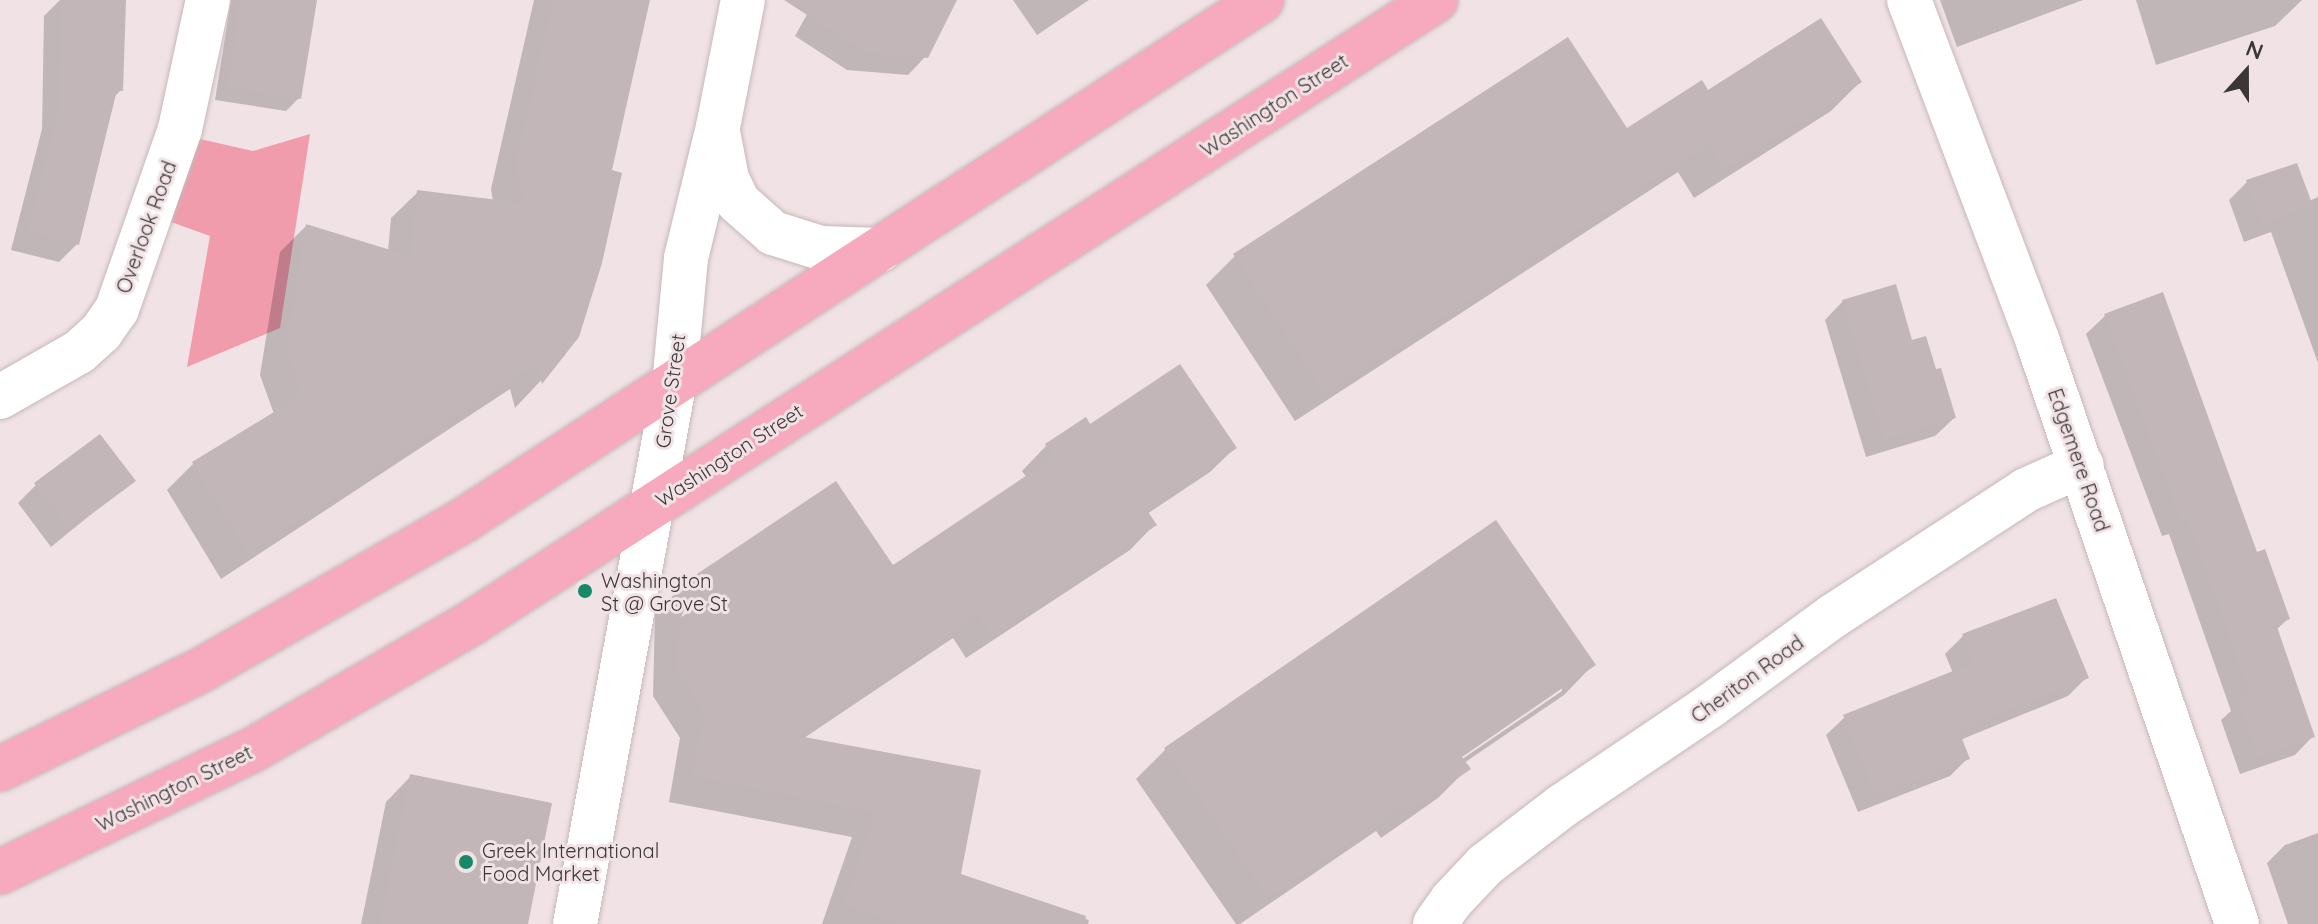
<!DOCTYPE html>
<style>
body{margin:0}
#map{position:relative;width:2318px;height:924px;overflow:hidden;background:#f1e3e5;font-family:Quicksand,sans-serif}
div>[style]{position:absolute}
.forest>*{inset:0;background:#f09cad}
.shadow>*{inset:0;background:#0003}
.building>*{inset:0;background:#c3b6b8}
.roads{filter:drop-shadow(0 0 2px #c6b8ba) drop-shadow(0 0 2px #c6b8ba)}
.street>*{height:44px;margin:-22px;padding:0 22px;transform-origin:22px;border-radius:22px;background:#fff}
.secondary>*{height:44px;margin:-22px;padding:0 22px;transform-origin:22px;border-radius:22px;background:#fff}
.primary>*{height:44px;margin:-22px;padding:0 22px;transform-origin:22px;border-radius:22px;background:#f7aabd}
.dots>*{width:22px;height:22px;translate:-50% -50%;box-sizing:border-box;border:4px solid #f1e3e5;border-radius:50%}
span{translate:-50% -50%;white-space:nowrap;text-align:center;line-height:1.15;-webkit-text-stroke:6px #f1e3e5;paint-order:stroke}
.street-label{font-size:20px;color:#3c3637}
.poi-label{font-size:20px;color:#3c3637}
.left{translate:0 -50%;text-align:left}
.north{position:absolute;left:2206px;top:32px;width:80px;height:80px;-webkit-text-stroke:6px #f1e3e5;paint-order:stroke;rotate:21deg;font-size:22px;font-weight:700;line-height:32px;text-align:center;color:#3c3637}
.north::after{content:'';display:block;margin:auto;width:28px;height:36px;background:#3c3637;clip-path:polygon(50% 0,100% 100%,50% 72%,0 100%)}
</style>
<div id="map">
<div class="forest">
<i style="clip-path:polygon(310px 134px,280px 328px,187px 367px,210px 236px,171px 222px,191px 137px,253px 151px)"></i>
</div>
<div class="shadow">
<i style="clip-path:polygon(60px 0,124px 0,121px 90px,114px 97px,77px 244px,59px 262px,11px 250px,42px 129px,44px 16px)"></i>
<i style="clip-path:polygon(231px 0,315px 0,299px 98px,286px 111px,215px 100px)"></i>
<i style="clip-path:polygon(534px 0,647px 0,565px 355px,515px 408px,510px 389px,221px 579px,167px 490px,193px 464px,274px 414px,260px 375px,280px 252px,306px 226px,388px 251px,391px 218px,418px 192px,493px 201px,491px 189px)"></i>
<i style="clip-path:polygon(815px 0,955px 0,926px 56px,908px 75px,847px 70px,795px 36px)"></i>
<i style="clip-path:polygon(1013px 0,1089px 0,1037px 35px)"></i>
<i style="clip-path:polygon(1940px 0,2083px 0,1957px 47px)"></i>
<i style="clip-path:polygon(2136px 0,2302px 0,2275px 26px,2156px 65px)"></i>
<i style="clip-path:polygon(1860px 82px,1831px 111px,1694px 198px,1678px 172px,1295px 421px,1206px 285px,1235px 256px,1626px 130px,1708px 93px)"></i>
<i style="clip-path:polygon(2247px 182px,2309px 201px,2318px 197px,2318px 363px,2271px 232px,2244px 242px,2229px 200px)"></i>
<i style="clip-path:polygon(1843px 301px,1911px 342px,1935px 371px,1954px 418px,1935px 436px,1866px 457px,1825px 320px)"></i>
<i style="clip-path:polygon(2105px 316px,2288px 619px,2276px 630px,2313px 736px,2295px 755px,2240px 774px,2221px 720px,2231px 711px,2169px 534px,2162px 536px,2086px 334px)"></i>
<i style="clip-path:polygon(1089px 427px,1235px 448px,1210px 472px,1147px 514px,1154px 525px,1130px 550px,966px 658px,953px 638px,804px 738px,958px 876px,1089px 920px,1088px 924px,822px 924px,852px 837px,669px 802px,680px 738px,653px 696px,655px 613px,681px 588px,892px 568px,1027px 478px,1022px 471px,1046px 446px)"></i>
<i style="clip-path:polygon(133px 480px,51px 547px,18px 503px,36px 485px)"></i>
<i style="clip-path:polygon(1963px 636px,2086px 678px,2068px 696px,1960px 740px,1968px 758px,1950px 776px,1858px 812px,1826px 735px,1845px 717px,1953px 673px,1945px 654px)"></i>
<i style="clip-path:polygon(evenodd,1593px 665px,1564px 695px,1464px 763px,1468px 768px,1438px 798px,1381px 838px,1376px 831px,1240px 924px,1236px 924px,1136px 779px,1166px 749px,1593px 665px,1562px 686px,1562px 691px,1455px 764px,1453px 761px,1562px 686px)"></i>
<i style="clip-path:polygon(411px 776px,526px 924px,361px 924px,386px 802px)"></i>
<i style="clip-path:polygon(2318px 833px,2318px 924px,2288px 924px,2267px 863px,2285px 845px)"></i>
</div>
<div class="building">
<i style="clip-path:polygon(61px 0,126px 0,123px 91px,117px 90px,79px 245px,28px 232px,59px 109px)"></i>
<i style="clip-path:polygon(241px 0,317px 0,301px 99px,227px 88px)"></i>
<i style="clip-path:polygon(553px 0,650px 0,612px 170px,622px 173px,602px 263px,579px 337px,542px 384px,536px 364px,248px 554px,192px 462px,302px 395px,286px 348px,306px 224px,410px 256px,417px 190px,523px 203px,516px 162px)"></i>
<i style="clip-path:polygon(784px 0,957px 0,928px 58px,866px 53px)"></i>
<i style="clip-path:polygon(1821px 18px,1862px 82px,1724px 170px,1708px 145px,1325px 394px,1233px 254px,1568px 37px,1627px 128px,1702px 80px,1708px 90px)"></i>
<i style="clip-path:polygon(2297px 163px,2313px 206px,2262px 225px,2246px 180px)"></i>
<i style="clip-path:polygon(1896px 284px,1912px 340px,1926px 336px,1936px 369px,1941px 368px,1956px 418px,1884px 440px,1842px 300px)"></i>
<i style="clip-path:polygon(2163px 292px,2257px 552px,2265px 549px,2290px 619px,2276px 624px,2315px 737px,2258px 758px,2238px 701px,2250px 696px,2187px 517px,2181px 520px,2104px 314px)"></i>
<i style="clip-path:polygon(1180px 364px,1237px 448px,1146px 509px,1157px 525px,992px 635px,978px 615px,799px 736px,981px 770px,961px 874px,1086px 916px,1084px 924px,901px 924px,844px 905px,875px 813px,692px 777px,704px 712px,677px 670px,679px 586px,836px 481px,893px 565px,1054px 457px,1045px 444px,1086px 417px,1090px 424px)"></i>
<i style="clip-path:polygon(100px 434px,136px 481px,70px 530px,34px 483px)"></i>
<i style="clip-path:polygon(1496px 520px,1596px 665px,1462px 757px,1471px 769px,1411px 810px,1407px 803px,1268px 898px,1164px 748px)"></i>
<i style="clip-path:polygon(2056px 598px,2089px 678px,1959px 731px,1970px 759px,1876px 796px,1843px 715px,1973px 663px,1962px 634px)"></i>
<i style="clip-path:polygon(410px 774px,552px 803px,528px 924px,380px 924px)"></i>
</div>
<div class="roads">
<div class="street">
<i style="left:1909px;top:0;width:366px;rotate:69.3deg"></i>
<i style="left:2038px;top:342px;width:615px;rotate:71.12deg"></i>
<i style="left:0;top:397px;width:91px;rotate:-29.7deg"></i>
<i style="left:79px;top:352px;width:30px;rotate:-42deg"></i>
<i style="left:101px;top:332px;width:28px;rotate:-55deg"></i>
<i style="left:117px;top:309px;width:191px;rotate:-70.7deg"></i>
<i style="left:180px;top:129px;width:132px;rotate:-77.8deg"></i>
<i style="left:1435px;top:924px;width:29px;rotate:-55deg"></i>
<i style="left:1452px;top:900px;width:48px;rotate:-46.7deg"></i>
<i style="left:1485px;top:865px;width:97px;rotate:-37.5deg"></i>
<i style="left:1562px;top:806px;width:179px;rotate:-34deg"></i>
<i style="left:1710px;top:706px;width:152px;rotate:-36.2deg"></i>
<i style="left:1833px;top:616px;width:230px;rotate:-33.1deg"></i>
<i style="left:2026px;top:490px;width:61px;rotate:-24.1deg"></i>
</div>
<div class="secondary">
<i style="left:719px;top:137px;width:43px;rotate:79.2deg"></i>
<i style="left:727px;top:179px;width:25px;rotate:64deg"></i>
<i style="left:738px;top:202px;width:47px;rotate:41.5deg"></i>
<i style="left:773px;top:233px;width:50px;rotate:17.4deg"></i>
<i style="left:821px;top:248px;width:59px;rotate:1.9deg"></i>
<i style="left:575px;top:924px;width:548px;rotate:-79.59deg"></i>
<i style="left:674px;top:385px;width:128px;rotate:-84.6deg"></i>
<i style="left:686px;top:258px;width:135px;rotate:-76.3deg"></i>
<i style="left:718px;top:127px;width:129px;rotate:-78.9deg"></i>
</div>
<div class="primary">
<i style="left:0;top:769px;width:226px;rotate:-26.2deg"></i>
<i style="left:203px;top:669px;width:301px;rotate:-29.7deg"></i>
<i style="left:464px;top:520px;width:952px;rotate:-33.09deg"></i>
<i style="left:0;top:872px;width:284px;rotate:-25.8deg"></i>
<i style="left:256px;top:748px;width:251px;rotate:-30.1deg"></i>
<i style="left:473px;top:622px;width:1146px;rotate:-32.86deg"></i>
</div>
</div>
<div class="dots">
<i style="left:585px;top:591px;background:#178969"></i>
<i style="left:466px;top:862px;background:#178969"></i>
</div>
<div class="street-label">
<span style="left:1274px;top:105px;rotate:-33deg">Washington Street</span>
<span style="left:146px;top:227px;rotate:-70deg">Overlook Road</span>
<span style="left:670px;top:391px;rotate:-82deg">Grove Street</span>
<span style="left:729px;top:455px;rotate:-33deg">Washington Street</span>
<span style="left:2079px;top:460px;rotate:71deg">Edgemere Road</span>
<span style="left:1747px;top:679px;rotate:-36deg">Cheriton Road</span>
<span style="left:174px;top:788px;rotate:-26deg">Washington Street</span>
</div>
<div class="poi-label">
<span class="left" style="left:601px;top:592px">Washington<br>St @ Grove St</span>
<span class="left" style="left:482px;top:862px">Greek International<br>Food Market</span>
</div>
<div class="north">N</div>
</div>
